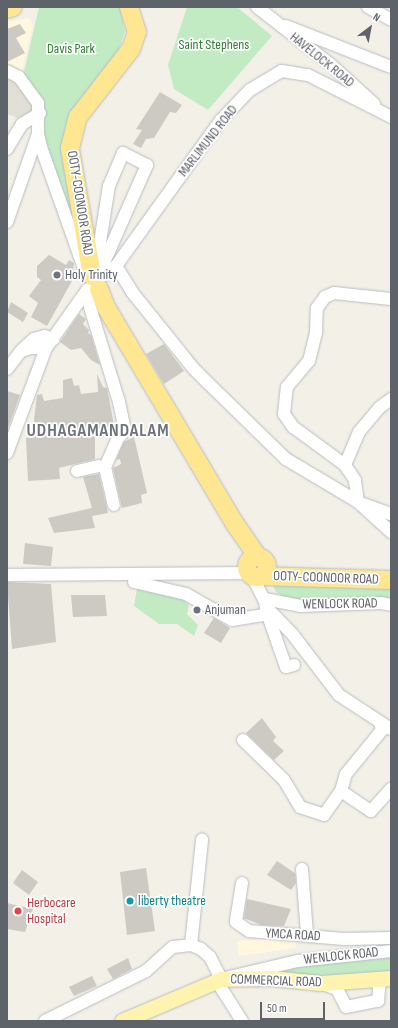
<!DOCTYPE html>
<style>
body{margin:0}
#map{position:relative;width:398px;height:1028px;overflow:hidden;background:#f2f0e7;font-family:"Sofia Sans Condensed",sans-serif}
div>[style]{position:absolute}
.commercial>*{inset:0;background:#fff8df}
.education>*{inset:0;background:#e2dfd6}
.green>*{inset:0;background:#c2ebc3}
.building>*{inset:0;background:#cdcac4}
.roads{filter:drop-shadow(0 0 1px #b9bcc1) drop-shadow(0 0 1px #b9bcc1)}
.minor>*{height:12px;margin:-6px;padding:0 6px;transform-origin:6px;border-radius:6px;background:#fff}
.major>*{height:15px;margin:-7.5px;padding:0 7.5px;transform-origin:7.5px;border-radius:7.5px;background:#fff4af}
.highway>*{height:18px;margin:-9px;padding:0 9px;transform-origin:9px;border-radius:9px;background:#ffe691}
.highway>.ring{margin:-9px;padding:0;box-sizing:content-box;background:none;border:18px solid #ffe691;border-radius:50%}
.dots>*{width:11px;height:11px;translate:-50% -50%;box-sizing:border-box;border:2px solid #fff;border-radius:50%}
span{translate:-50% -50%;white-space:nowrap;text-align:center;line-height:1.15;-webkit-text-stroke:3.5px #fff;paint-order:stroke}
.park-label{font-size:14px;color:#2c8132}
.street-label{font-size:14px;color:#5e6269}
.worship-label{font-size:14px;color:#5b616d}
.left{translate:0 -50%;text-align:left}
.culture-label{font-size:14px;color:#0d838f}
.health-label{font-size:14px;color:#be3a42}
.district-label{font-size:18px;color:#6f747b;font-weight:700;letter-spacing:1px}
.frame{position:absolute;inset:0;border:8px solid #5e6269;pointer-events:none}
.north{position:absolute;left:350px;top:8px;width:40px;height:40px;-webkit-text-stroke:3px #fff;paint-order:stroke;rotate:32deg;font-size:11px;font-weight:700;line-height:16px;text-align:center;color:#5e6269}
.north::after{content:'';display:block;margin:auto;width:14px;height:18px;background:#5e6269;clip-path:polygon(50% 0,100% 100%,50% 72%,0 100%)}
.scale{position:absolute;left:260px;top:1002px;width:65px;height:18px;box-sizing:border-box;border:2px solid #5e6269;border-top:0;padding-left:5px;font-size:12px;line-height:14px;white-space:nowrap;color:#5e6269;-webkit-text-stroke:3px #fff;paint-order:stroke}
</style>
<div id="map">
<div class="commercial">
<i style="clip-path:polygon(29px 18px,33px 25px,21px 74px,7px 69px,7px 22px)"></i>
<i style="clip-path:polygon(295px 937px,296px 948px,239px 956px,237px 941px)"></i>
</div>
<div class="education">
<i style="clip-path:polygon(7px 76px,26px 89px,36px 111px,20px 119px,7px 114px)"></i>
</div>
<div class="green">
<i style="clip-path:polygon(39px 7px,120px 7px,125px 31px,119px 50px,78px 109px,80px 242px,41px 134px,44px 118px,23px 76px)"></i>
<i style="clip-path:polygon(187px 7px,237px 7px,272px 36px,208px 110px,174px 89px,168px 65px)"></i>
<i style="clip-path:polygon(273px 585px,391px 586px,391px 601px,327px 602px,286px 599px,276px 592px)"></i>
<i style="clip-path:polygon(137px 589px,182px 599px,189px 605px,187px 614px,198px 625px,194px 636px,177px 624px,159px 624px,134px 606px)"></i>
<i style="clip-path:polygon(391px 952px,391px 978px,271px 978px,289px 966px)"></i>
</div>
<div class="building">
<i style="clip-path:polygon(20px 24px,26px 33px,16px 38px,25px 53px,7px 62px,7px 29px)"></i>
<i style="clip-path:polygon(160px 92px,182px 105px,176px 113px,170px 112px,154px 138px,146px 139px,141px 148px,133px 144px,142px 130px,136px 129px)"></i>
<i style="clip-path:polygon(49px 255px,66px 265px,69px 260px,74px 263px,73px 269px,77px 272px,47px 326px,31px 317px,38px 303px,29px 296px,41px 280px,37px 277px,37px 266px)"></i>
<i style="clip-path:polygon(11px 302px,28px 313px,23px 322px,7px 312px)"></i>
<i style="clip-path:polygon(79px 314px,86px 319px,83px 324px,89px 330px,88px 333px,91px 335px,100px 365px,91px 360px,81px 348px,71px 350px,60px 342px)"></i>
<i style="clip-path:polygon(164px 344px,184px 371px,164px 384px,146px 354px)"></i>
<i style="clip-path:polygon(97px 374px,103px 387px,107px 388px,115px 430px,111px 436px,95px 437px,95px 459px,59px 468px,60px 479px,28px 481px,26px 438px,36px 436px,34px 420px,37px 395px,42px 394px,44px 401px,63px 398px,63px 380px,72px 378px,74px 386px,79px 385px,81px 394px,98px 392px)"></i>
<i style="clip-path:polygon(7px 391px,20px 395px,7px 431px)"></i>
<i style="clip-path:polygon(134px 437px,147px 493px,141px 495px,142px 503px,122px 508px,113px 468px,121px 464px,120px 459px,116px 460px,124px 442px)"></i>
<i style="clip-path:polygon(99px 474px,108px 513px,92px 516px,95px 528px,54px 533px,48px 518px,92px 508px,83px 477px)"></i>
<i style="clip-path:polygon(25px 543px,53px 547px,51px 566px,23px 564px)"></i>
<i style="clip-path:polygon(7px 582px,51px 584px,56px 642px,12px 649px)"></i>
<i style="clip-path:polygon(71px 595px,105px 595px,107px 616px,73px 617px)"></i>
<i style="clip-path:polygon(214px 618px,230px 628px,221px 643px,204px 633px)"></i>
<i style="clip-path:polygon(262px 718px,276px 737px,273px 741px,284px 751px,274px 760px,246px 733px)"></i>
<i style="clip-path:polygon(277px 861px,295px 873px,296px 883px,291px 890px,267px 875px)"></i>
<i style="clip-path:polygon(146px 868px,155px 931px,127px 935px,120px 872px)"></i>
<i style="clip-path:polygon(22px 870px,38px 882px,29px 895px,13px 883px)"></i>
<i style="clip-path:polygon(247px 899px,291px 909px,284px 926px,261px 925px,244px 918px)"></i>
<i style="clip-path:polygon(7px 903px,33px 909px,25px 932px,7px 929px)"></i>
<i style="clip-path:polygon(128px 958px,132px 969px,113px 979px,107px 969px)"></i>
<i style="clip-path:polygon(92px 976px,97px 986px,74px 996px,69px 987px)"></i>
</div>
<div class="roads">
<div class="minor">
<i style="left:257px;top:7px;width:91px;rotate:37.9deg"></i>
<i style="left:329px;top:63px;width:61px;rotate:42.3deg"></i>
<i style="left:368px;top:7px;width:26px;rotate:29deg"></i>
<i style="left:286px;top:26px;width:113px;rotate:21.3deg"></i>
<i style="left:7px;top:71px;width:13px;rotate:27deg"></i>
<i style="left:19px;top:77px;width:32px;rotate:54deg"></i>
<i style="left:38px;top:103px;width:31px;rotate:90deg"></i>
<i style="left:38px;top:134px;width:13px;rotate:77deg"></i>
<i style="left:41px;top:147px;width:132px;rotate:70.5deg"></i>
<i style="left:7px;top:149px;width:29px;rotate:-59deg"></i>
<i style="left:22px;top:124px;width:21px;rotate:-31deg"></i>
<i style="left:7px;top:222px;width:93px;rotate:-70.6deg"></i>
<i style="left:116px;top:266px;width:31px;rotate:58deg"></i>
<i style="left:132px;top:292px;width:99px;rotate:51.2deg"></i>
<i style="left:194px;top:369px;width:20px;rotate:45deg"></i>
<i style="left:208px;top:383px;width:109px;rotate:44.3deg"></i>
<i style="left:286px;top:459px;width:84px;rotate:30.8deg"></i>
<i style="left:358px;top:502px;width:22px;rotate:-98deg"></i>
<i style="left:355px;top:480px;width:18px;rotate:-124deg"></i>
<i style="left:345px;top:465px;width:64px;rotate:-143.8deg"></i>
<i style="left:293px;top:427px;width:16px;rotate:-125deg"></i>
<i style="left:284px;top:414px;width:27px;rotate:-84deg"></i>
<i style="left:287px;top:387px;width:34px;rotate:-50deg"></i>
<i style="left:309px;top:361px;width:30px;rotate:-76deg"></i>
<i style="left:316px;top:332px;width:24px;rotate:-88deg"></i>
<i style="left:317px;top:308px;width:14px;rotate:-54deg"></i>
<i style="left:325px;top:297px;width:10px;rotate:-24deg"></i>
<i style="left:334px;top:293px;width:57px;rotate:6deg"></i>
<i style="left:95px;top:274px;width:89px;rotate:-81deg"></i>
<i style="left:109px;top:186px;width:36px;rotate:-67deg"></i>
<i style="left:123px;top:153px;width:27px;rotate:27deg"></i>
<i style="left:147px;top:165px;width:121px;rotate:113.8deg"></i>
<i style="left:101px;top:277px;width:19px;rotate:-36deg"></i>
<i style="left:116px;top:266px;width:180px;rotate:-54.3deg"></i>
<i style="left:221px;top:120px;width:42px;rotate:-46deg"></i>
<i style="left:250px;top:90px;width:37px;rotate:-31deg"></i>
<i style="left:282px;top:71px;width:26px;rotate:9deg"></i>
<i style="left:308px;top:75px;width:93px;rotate:26.8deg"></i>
<i style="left:86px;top:294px;width:113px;rotate:73deg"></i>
<i style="left:119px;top:402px;width:30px;rotate:78deg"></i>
<i style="left:125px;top:431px;width:10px;rotate:135deg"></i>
<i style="left:118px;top:438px;width:32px;rotate:114deg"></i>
<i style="left:105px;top:467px;width:39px;rotate:77deg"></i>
<i style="left:22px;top:350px;width:16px;rotate:-43deg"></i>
<i style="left:34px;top:339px;width:11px;rotate:-15deg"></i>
<i style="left:45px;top:336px;width:9px;rotate:21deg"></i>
<i style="left:7px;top:369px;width:23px;rotate:-52deg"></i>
<i style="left:21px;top:351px;width:9px;rotate:-18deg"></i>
<i style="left:30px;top:348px;width:16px"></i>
<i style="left:7px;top:453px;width:112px;rotate:-69.6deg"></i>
<i style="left:46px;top:348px;width:72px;rotate:-54.6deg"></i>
<i style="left:345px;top:465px;width:36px;rotate:-67deg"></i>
<i style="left:359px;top:432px;width:31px;rotate:-50deg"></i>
<i style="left:379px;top:408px;width:15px;rotate:-37deg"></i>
<i style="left:77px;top:471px;width:22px;rotate:-13deg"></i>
<i style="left:358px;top:502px;width:45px;rotate:42.3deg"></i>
<i style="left:363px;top:504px;width:30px;rotate:20deg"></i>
<i style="left:7px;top:575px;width:242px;rotate:-0.5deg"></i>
<i style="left:252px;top:576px;width:39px;rotate:63deg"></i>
<i style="left:270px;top:611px;width:33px;rotate:46deg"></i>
<i style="left:293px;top:635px;width:76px;rotate:52.5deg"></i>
<i style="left:339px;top:695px;width:62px;rotate:33.2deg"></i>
<i style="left:134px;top:582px;width:53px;rotate:13deg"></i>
<i style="left:186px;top:594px;width:53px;rotate:29.5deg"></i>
<i style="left:232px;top:620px;width:36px;rotate:-9deg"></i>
<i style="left:294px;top:665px;width:8px;rotate:166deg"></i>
<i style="left:286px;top:667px;width:60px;rotate:-109.3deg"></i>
<i style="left:266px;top:610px;width:11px;rotate:-95deg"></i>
<i style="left:265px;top:599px;width:36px;rotate:11deg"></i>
<i style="left:300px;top:606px;width:81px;rotate:-2.1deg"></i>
<i style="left:381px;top:603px;width:10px;rotate:11deg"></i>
<i style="left:243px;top:740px;width:57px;rotate:44.3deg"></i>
<i style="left:284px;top:780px;width:31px;rotate:59deg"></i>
<i style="left:300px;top:807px;width:25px;rotate:18deg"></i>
<i style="left:324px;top:815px;width:29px;rotate:-55deg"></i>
<i style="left:341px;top:791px;width:18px;rotate:-74deg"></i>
<i style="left:346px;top:774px;width:57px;rotate:-50.7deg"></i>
<i style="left:382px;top:730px;width:8px;rotate:-104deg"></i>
<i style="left:341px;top:791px;width:36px;rotate:34deg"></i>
<i style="left:371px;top:811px;width:30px;rotate:-48deg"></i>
<i style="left:302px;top:869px;width:65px;rotate:85.6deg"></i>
<i style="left:242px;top:883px;width:39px;rotate:99deg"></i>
<i style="left:236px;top:922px;width:16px;rotate:35deg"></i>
<i style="left:249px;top:931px;width:95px;rotate:4.8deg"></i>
<i style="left:344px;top:939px;width:47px;rotate:-1.2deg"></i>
<i style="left:191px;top:945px;width:106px;rotate:-84deg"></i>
<i style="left:216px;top:980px;width:49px;rotate:57.6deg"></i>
<i style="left:323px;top:984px;width:15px;rotate:20deg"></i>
<i style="left:337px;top:989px;width:20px;rotate:63deg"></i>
<i style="left:346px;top:1007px;width:33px;rotate:-11deg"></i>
<i style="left:378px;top:1001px;width:21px;rotate:-85deg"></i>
<i style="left:45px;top:1021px;width:113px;rotate:-26.3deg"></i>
<i style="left:146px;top:971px;width:36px;rotate:-42deg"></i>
<i style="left:173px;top:947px;width:18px;rotate:-6deg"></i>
<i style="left:191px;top:945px;width:11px;rotate:22deg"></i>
<i style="left:201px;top:949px;width:12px;rotate:42deg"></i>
<i style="left:210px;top:957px;width:25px;rotate:63deg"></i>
<i style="left:221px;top:979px;width:79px;rotate:-13.2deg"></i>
<i style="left:298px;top:961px;width:94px;rotate:-6.1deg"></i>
</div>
<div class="major">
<i style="left:122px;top:1021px;width:108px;rotate:-23deg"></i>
<i style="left:221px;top:979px;width:50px;rotate:-1.1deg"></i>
<i style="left:271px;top:978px;width:50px;rotate:5.7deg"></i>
<i style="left:321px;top:983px;width:70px;rotate:-4.1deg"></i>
</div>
<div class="highway">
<i style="left:7px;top:9px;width:6px;rotate:-18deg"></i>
<i style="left:92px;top:276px;width:130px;rotate:-99.8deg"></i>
<i style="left:70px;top:148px;width:32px;rotate:-76deg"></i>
<i style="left:78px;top:117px;width:86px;rotate:-52.1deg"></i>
<i style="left:131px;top:49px;width:18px;rotate:-71deg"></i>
<i style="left:137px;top:32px;width:26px;rotate:-108deg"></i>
<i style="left:99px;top:289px;width:19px;rotate:69deg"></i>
<i style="left:106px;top:307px;width:252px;rotate:59.3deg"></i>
<i style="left:235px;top:524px;width:40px;rotate:55.1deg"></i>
<i class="ring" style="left:247px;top:557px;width:2px;height:2px"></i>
<i style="left:261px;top:576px;width:130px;rotate:1.8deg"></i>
</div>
</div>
<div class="dots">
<i style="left:57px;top:275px;background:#6b7280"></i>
<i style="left:197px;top:610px;background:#6b7280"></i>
<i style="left:130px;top:901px;background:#0f9aa8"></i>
<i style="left:18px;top:911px;background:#e0444e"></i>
</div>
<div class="park-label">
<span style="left:214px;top:45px">Saint Stephens</span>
<span style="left:71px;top:49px">Davis Park</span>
</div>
<div class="street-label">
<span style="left:322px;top:60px;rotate:39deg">HAVELOCK ROAD</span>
<span style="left:208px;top:141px;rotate:-52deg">MARLIMUND ROAD</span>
<span style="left:80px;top:203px;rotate:81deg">OOTY-COONOOR ROAD</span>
<span style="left:326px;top:578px;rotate:2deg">OOTY-COONOOR ROAD</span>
<span style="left:340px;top:604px;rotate:-1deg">WENLOCK ROAD</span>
<span style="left:293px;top:935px;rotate:3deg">YMCA ROAD</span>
<span style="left:341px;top:956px;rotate:-6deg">WENLOCK ROAD</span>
<span style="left:276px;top:981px;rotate:2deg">COMMERCIAL ROAD</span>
</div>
<div class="worship-label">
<span class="left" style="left:65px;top:275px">Holy Trinity</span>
<span class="left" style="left:205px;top:610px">Anjuman</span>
</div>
<div class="culture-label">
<span class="left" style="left:138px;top:901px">liberty theatre</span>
</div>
<div class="health-label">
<span class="left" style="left:27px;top:911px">Herbocare<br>Hospital</span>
</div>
<div class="district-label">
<span style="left:98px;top:431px">UDHAGAMANDALAM</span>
</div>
<div class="frame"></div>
<div class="north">N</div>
<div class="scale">50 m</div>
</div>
